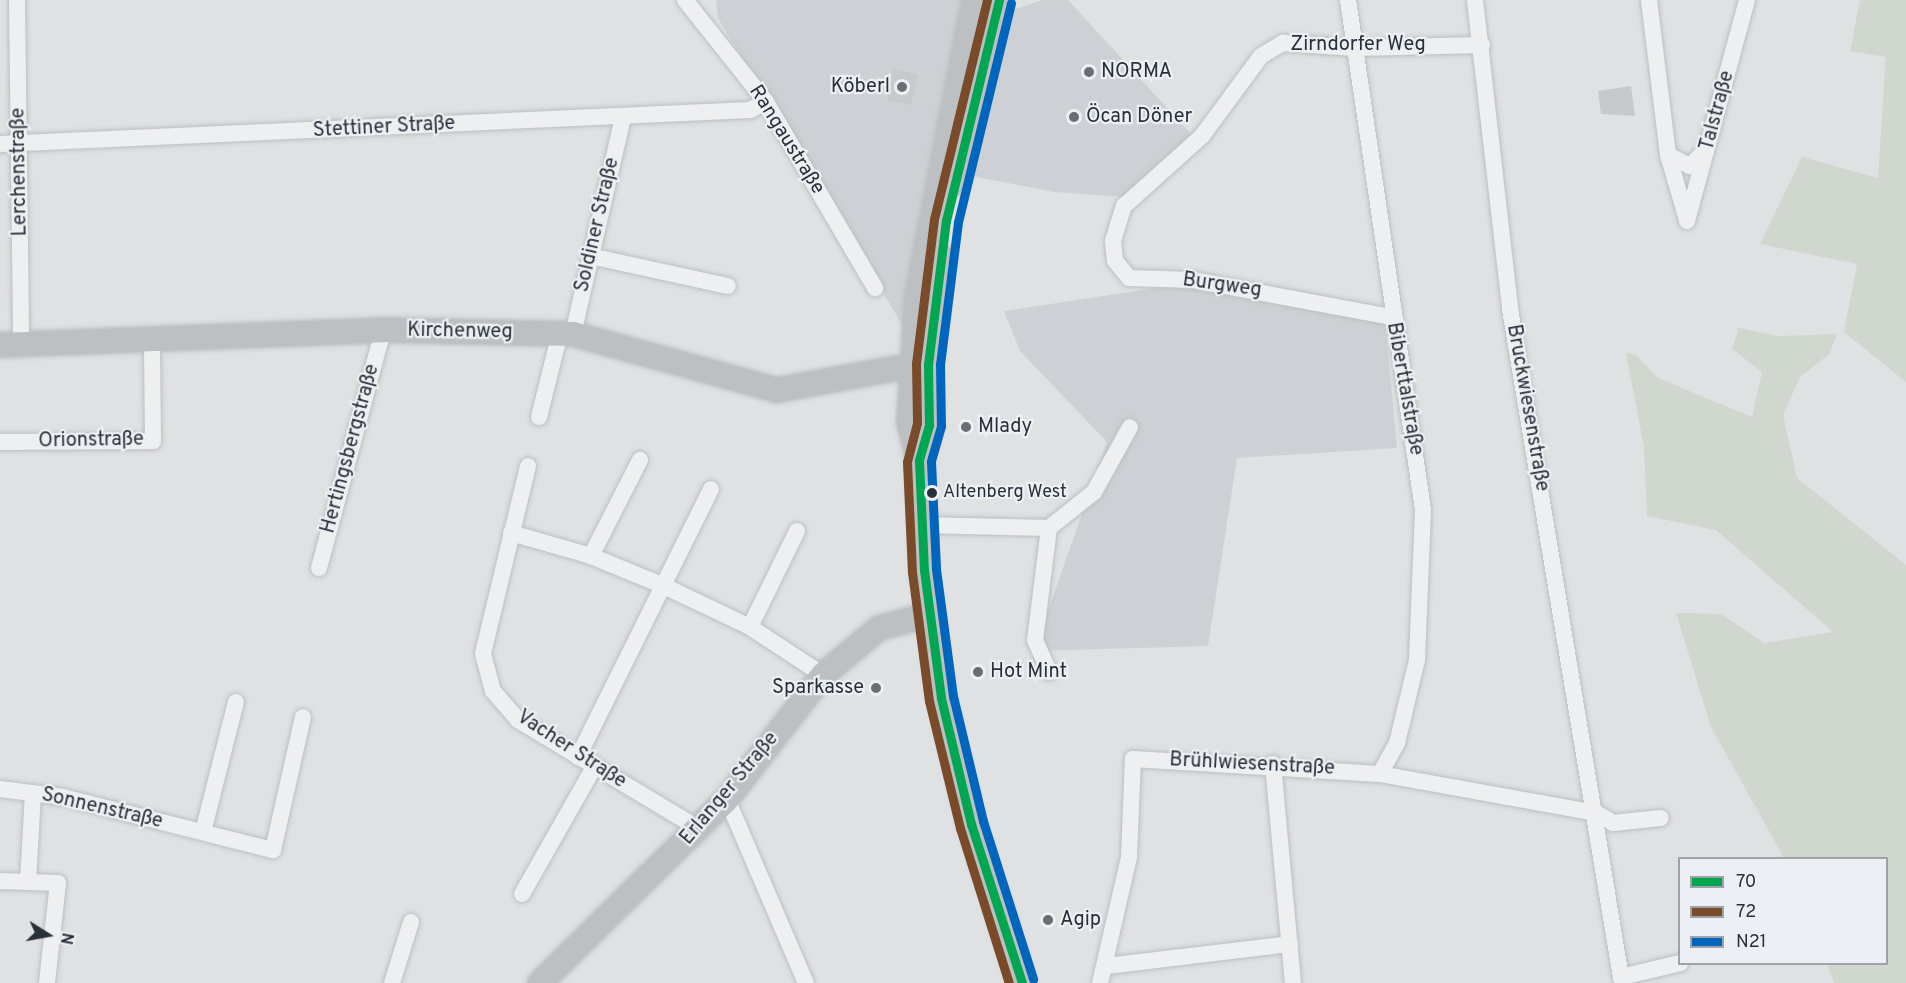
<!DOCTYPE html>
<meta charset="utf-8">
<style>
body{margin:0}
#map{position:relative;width:1906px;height:983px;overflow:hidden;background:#dfe1e3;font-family:Overpass,sans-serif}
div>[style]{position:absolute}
.built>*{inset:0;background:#cdd1d5}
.green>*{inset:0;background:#d0d7cf}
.building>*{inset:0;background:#c7c9cb}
.roads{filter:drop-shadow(0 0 2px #bdbfc1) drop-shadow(0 0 2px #bdbfc1)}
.street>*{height:16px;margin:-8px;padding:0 8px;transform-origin:8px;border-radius:8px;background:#eeeff0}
.secondary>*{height:24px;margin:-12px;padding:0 12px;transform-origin:12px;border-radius:12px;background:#bdc0c3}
.bus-1>*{height:9px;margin:-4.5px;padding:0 4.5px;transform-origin:4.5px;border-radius:4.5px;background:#00a651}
.bus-2>*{height:9px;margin:-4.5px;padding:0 4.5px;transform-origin:4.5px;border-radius:4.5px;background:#7a4b2a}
.bus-3>*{height:9px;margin:-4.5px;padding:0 4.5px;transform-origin:4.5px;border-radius:4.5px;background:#0065bd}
.dots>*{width:16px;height:16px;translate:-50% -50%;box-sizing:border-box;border:3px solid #eceff3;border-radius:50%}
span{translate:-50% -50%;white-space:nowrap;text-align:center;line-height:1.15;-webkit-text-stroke:4.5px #eceff3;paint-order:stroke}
.bus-label{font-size:18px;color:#283039}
.left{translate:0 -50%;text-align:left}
.street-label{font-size:20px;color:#283039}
.poi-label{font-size:20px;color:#283039}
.right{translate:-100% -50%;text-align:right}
.legend{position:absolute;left:1678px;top:857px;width:210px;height:108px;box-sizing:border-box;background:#eceff3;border:2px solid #9ea3a9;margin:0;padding:8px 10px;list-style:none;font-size:18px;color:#283039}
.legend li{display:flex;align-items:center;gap:12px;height:30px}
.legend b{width:30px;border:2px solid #9ea3a9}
.north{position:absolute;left:18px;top:905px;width:60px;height:60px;-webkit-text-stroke:4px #eceff3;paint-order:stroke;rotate:101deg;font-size:16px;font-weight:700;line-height:24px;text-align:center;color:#283039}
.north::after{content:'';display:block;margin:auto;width:21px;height:27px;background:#283039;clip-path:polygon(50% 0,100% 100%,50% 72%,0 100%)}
</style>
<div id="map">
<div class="built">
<i style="clip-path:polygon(716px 0,967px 0,963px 27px,1042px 0,1068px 0,1192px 135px,1125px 197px,1054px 192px,947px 171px,906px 331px,718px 18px)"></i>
<i style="clip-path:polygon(1176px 285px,1385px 321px,1397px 448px,1237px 458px,1208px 646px,1034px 651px,1107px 442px,1020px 351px,1004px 311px)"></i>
</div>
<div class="green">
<i style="clip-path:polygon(1860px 0,1906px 0,1906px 382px,1844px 332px,1857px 264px,1760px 244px,1802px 157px,1878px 178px,1886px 57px,1850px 51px)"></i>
<i style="clip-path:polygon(1739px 328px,1778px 336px,1837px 334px,1829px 354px,1800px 377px,1783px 415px,1797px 478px,1906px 565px,1906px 983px,1834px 983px,1827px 964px,1886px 964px,1886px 858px,1784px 858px,1711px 727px,1676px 613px,1721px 614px,1764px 643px,1833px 632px,1716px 530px,1647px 516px,1644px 447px,1626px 353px,1636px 355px,1658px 378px,1752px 417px,1762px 372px,1732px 349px)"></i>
</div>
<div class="building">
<i style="clip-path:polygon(894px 69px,918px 74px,911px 105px,887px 100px)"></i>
<i style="clip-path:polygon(1631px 86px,1635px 116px,1601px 114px,1598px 91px)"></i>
</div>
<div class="roads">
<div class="street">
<i style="left:17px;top:0;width:344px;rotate:89.3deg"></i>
<i style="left:685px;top:0;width:130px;rotate:51.5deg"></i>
<i style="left:766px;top:102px;width:216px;rotate:59.6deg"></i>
<i style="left:1348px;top:0;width:515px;rotate:81.63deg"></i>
<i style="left:1423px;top:510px;width:150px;rotate:92.3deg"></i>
<i style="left:1417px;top:660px;width:85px;rotate:103.5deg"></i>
<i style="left:1397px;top:743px;width:35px;rotate:119deg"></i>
<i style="left:1475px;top:0;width:311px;rotate:83.5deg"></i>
<i style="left:1510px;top:309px;width:683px;rotate:80.57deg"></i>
<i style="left:1649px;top:0;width:156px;rotate:83deg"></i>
<i style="left:1668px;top:155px;width:68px;rotate:73.7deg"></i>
<i style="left:0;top:144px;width:751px;rotate:-2.6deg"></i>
<i style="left:750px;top:110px;width:18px;rotate:-27deg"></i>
<i style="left:1668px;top:155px;width:25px;rotate:27deg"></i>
<i style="left:1690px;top:166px;width:23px;rotate:-45deg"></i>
<i style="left:1687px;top:221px;width:229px;rotate:-74.8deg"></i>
<i style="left:590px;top:256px;width:141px;rotate:12.3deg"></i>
<i style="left:1391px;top:317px;width:201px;rotate:-169.4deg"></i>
<i style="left:1193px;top:280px;width:64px;rotate:-178.2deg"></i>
<i style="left:1129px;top:278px;width:22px;rotate:-129deg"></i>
<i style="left:1115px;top:261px;width:20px;rotate:-96deg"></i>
<i style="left:1113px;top:241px;width:37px;rotate:-73deg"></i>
<i style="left:1124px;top:206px;width:105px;rotate:-41.9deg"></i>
<i style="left:1202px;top:136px;width:99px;rotate:-53.6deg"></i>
<i style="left:1261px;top:56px;width:26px;rotate:-31deg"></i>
<i style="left:1283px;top:43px;width:72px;rotate:4deg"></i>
<i style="left:1355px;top:48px;width:127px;rotate:-1.4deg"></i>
<i style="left:573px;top:334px;width:223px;rotate:-77deg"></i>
<i style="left:539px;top:417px;width:87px;rotate:-76deg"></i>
<i style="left:0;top:442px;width:153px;rotate:-0.4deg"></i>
<i style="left:153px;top:441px;width:102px;rotate:-90.6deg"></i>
<i style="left:528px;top:466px;width:193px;rotate:103.5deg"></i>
<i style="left:483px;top:654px;width:38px;rotate:75deg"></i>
<i style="left:493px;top:691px;width:38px;rotate:49deg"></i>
<i style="left:518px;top:720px;width:210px;rotate:31deg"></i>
<i style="left:922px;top:525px;width:127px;rotate:1.4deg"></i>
<i style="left:1049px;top:528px;width:58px;rotate:-38.7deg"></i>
<i style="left:1094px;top:492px;width:74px;rotate:-61deg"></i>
<i style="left:1049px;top:528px;width:113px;rotate:97.1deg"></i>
<i style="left:1035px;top:640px;width:35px;rotate:66deg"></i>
<i style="left:511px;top:533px;width:83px;rotate:16deg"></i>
<i style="left:591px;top:556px;width:79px;rotate:22.3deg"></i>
<i style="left:664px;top:586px;width:95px;rotate:25.5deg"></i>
<i style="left:750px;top:627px;width:87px;rotate:33.3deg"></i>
<i style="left:591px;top:556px;width:108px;rotate:-63deg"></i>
<i style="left:319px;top:568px;width:246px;rotate:-74.9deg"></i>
<i style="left:750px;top:627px;width:107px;rotate:-63.9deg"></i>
<i style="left:578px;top:757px;width:299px;rotate:-63.6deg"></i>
<i style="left:1273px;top:764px;width:220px;rotate:84.8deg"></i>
<i style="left:0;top:789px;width:64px;rotate:7.2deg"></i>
<i style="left:63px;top:797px;width:217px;rotate:14.2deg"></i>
<i style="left:273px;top:850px;width:136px;rotate:-77.3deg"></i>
<i style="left:727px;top:799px;width:200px;rotate:66.8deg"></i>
<i style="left:203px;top:832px;width:134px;rotate:-75.8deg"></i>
<i style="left:0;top:881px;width:58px;rotate:2deg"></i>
<i style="left:58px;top:883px;width:101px;rotate:96.3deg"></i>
<i style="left:28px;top:882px;width:89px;rotate:-86.8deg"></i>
<i style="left:522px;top:894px;width:146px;rotate:-60.4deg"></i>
<i style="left:1106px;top:966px;width:185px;rotate:-6.8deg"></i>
<i style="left:1621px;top:977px;width:61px;rotate:-13.3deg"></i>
<i style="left:392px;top:983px;width:64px;rotate:-72.7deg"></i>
<i style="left:1100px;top:983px;width:129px;rotate:-77deg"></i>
<i style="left:1129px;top:857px;width:98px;rotate:-87.7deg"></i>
<i style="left:1133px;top:759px;width:247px;rotate:3.5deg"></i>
<i style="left:1380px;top:774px;width:219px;rotate:10.2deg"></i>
<i style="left:1596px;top:813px;width:20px;rotate:30deg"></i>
<i style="left:1613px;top:823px;width:48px;rotate:-5.9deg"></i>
</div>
<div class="secondary">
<i style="left:974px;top:0;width:301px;rotate:100.9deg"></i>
<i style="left:917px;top:296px;width:126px;rotate:93.6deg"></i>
<i style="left:909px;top:422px;width:40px;rotate:75.6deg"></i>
<i style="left:919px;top:461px;width:109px;rotate:87.4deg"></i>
<i style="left:924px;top:570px;width:129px;rotate:82.4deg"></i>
<i style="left:941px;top:698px;width:130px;rotate:76.6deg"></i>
<i style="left:971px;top:824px;width:167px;rotate:72.2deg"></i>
<i style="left:954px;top:183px;width:188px;rotate:-76.2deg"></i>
<i style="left:0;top:345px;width:383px;rotate:-2.2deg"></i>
<i style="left:383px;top:330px;width:190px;rotate:1.2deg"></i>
<i style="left:573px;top:334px;width:212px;rotate:15.4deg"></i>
<i style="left:777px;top:390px;width:134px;rotate:-10.3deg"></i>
<i style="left:920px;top:459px;width:35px;rotate:-75deg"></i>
<i style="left:929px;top:425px;width:61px;rotate:-90.9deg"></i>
<i style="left:928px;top:364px;width:109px;rotate:-83.1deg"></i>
<i style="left:540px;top:983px;width:262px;rotate:-44.5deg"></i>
<i style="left:727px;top:799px;width:157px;rotate:-52.3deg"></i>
<i style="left:823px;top:675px;width:73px;rotate:-40deg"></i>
<i style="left:879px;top:628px;width:52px;rotate:-14.6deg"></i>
</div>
</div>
<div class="bus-1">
<i style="left:999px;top:0;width:226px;rotate:103.5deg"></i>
<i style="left:946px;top:220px;width:145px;rotate:97.1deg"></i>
<i style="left:928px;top:364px;width:61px;rotate:89.1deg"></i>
<i style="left:929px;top:425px;width:37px;rotate:106deg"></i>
<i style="left:919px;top:461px;width:109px;rotate:87.4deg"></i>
<i style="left:924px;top:570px;width:129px;rotate:82.4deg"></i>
<i style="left:941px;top:698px;width:130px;rotate:76.6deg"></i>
<i style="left:971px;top:824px;width:167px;rotate:72.2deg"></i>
</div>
<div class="bus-2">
<i style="left:987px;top:0;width:225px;rotate:103.6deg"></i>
<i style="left:934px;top:219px;width:145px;rotate:97.1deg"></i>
<i style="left:916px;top:363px;width:60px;rotate:89deg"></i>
<i style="left:917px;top:423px;width:40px;rotate:104.4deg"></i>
<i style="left:907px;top:462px;width:110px;rotate:87.4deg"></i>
<i style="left:912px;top:572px;width:130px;rotate:82.5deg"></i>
<i style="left:929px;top:701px;width:131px;rotate:76.3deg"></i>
<i style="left:960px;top:828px;width:163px;rotate:72.5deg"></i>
</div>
<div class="bus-3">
<i style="left:1011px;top:3px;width:225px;rotate:103.6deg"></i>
<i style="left:958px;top:222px;width:144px;rotate:97.2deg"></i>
<i style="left:940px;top:365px;width:61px;rotate:89.1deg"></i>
<i style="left:941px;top:426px;width:37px;rotate:106deg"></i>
<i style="left:931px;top:462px;width:107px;rotate:87.3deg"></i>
<i style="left:936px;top:569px;width:128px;rotate:82.4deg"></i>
<i style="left:953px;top:696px;width:129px;rotate:76.5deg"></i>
<i style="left:983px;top:821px;width:166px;rotate:72.4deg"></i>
</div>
<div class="dots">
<i style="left:1089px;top:72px;background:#686e74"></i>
<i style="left:902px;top:87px;background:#686e74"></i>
<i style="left:1074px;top:117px;background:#686e74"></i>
<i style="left:966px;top:427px;background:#686e74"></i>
<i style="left:932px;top:493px;background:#283039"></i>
<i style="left:978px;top:672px;background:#686e74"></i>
<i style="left:876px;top:688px;background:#686e74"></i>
<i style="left:1048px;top:920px;background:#686e74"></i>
</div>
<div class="bus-label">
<span class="left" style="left:943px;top:493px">Altenberg West</span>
</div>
<div class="street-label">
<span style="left:1358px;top:45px">Zirndorfer Weg</span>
<span style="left:1718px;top:111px;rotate:-75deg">Talstraße</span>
<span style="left:384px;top:128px;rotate:-3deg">Stettiner Straße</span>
<span style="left:786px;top:140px;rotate:58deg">Rangaustraße</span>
<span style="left:20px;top:172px;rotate:-91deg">Lerchenstraße</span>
<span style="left:598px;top:225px;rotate:-77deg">Soldiner Straße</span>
<span style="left:1222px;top:286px;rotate:8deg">Burgweg</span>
<span style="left:460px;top:332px;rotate:1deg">Kirchenweg</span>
<span style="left:1404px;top:389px;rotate:80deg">Biberttalstraße</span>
<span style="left:1527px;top:408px;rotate:80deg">Bruckwiesenstraße</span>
<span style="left:91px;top:441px;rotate:-1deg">Orionstraße</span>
<span style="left:351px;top:449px;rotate:-75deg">Hertingsbergstraße</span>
<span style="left:571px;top:750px;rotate:33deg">Vacher Straße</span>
<span style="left:1252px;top:765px;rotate:3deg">Brühlwiesenstraße</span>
<span style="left:730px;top:789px;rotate:-50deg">Erlanger Straße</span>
<span style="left:102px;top:809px;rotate:13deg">Sonnenstraße</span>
</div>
<div class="poi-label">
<span class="left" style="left:1101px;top:72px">NORMA</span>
<span class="right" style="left:890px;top:87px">Köberl</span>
<span class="left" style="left:1086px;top:117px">Öcan Döner</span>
<span class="left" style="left:978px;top:427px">Mlady</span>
<span class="left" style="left:990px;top:672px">Hot Mint</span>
<span class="right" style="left:864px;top:688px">Sparkasse</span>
<span class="left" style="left:1060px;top:920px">Agip</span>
</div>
<ul class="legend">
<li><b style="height:8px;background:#00a651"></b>70</li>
<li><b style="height:8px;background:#7a4b2a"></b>72</li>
<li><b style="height:8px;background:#0065bd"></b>N21</li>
</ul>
<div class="north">N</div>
</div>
